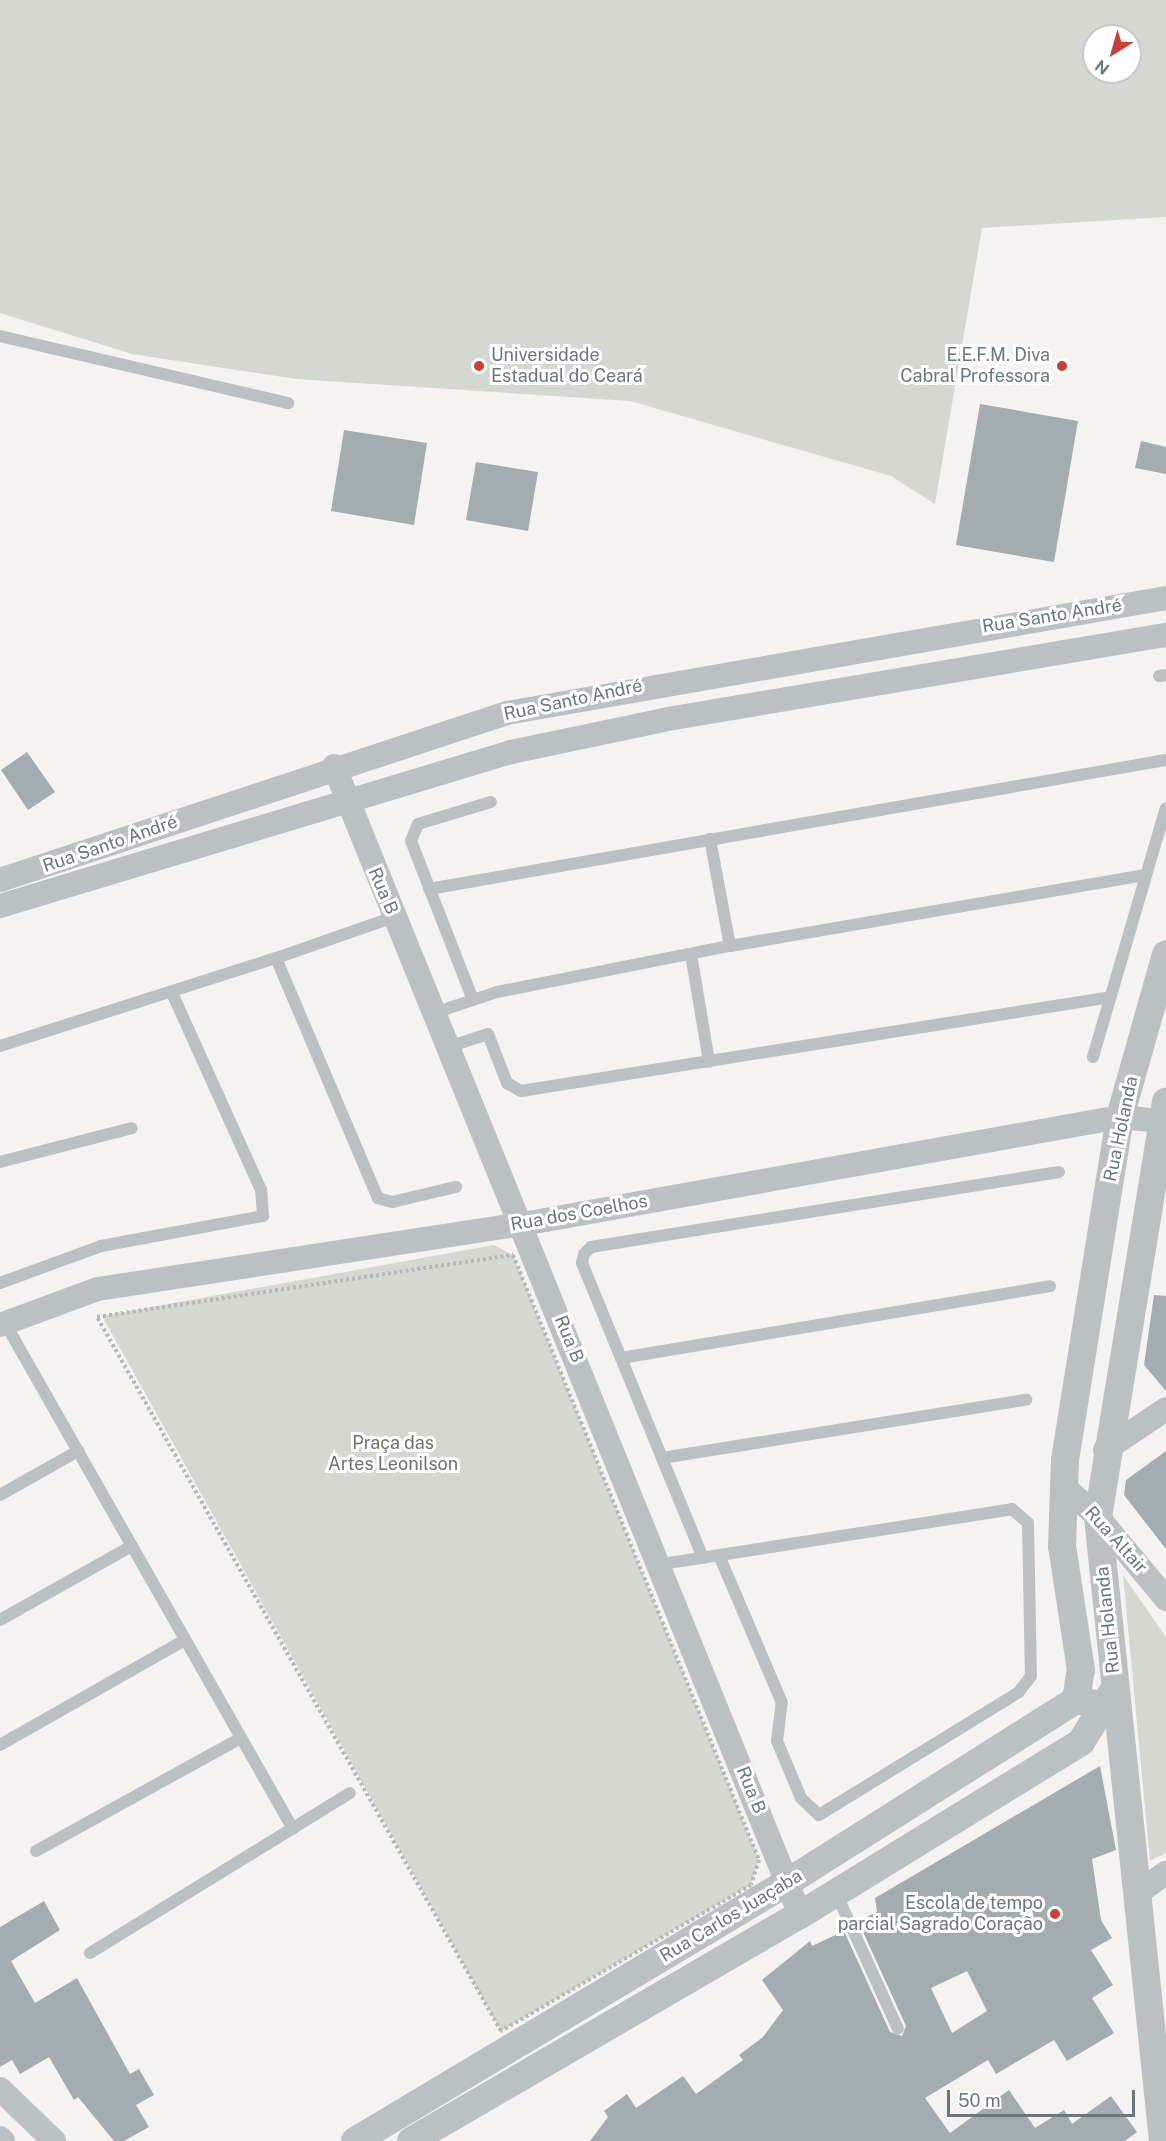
<!DOCTYPE html>
<meta charset="utf-8">
<style>
body{margin:0}
#map{position:relative;width:1166px;height:2141px;overflow:hidden;background:#f4f3f1;font-family:"Public Sans",sans-serif}
div>[style]{position:absolute}
.green>*{inset:0;background:#d5d8d0}
.building>*{inset:0;background:#a3acaf}
.path>*{height:4px;margin-top:-2px;transform-origin:0;background:repeating-linear-gradient(90deg,#b5b9ba 0 3px,transparent 0 6px)}
.service>*{height:12px;margin:-6px;padding:0 6px;transform-origin:6px;border-radius:6px;background:#bbc0c2}
.minor>*{height:24px;margin:-12px;padding:0 12px;transform-origin:12px;border-radius:12px;background:#bbc0c2}
.tertiary>*{height:28px;margin:-14px;padding:0 14px;transform-origin:14px;border-radius:14px;background:#bbc0c2}
.dots>*{width:16px;height:16px;translate:-50% -50%;box-sizing:border-box;border:3px solid #fff;border-radius:50%}
span{translate:-50% -50%;white-space:nowrap;text-align:center;line-height:1.15;-webkit-text-stroke:6px #fff;paint-order:stroke}
.poi-label{font-size:18px;color:#67787e}
.left{translate:0 -50%;text-align:left}
.right{translate:-100% -50%;text-align:right}
.street-label{font-size:18px;color:#67787e}
.park-label{font-size:18px;color:#6c7665}
.north{position:absolute;left:1082px;top:24px;width:60px;height:60px;box-sizing:border-box;background:#fff;border:2px solid #c2c9cb;border-radius:50%;rotate:217deg;font-size:16px;font-weight:700;line-height:24px;text-align:center;color:#67787e}
.north::after{content:'';display:block;margin:auto;width:21px;height:27px;background:#cb3f39;clip-path:polygon(50% 0,100% 100%,50% 72%,0 100%)}
.scale{position:absolute;left:947px;top:2090px;width:188px;height:27px;box-sizing:border-box;border:3px solid #67787e;border-top:0;padding-left:8px;font-size:18px;line-height:21px;white-space:nowrap;color:#67787e;-webkit-text-stroke:4px #fff;paint-order:stroke}
</style>
<div id="map">
<div class="green">
<i style="clip-path:polygon(evenodd,0 0,1166px 0,1166px 217px,982px 228px,935px 504px,891px 476px,630px 401px,296px 379px,132px 354px,0 313px,0 0,1094px 36px,1130px 36px,1130px 72px,1094px 72px,1094px 36px)"></i>
<i style="clip-path:polygon(494px 1245px,513px 1255px,759px 1860px,751px 1885px,501px 2031px,102px 1316px)"></i>
<i style="clip-path:polygon(1123px 1575px,1166px 1637px,1166px 1853px,1150px 1861px)"></i>
</div>
<div class="building">
<i style="clip-path:polygon(980px 404px,1078px 421px,1054px 562px,956px 545px)"></i>
<i style="clip-path:polygon(344px 430px,427px 443px,414px 525px,331px 511px)"></i>
<i style="clip-path:polygon(1141px 441px,1166px 447px,1166px 474px,1135px 468px)"></i>
<i style="clip-path:polygon(476px 462px,538px 472px,528px 531px,466px 520px)"></i>
<i style="clip-path:polygon(27px 752px,55px 792px,28px 810px,1px 770px)"></i>
<i style="clip-path:polygon(1154px 1295px,1166px 1296px,1166px 1391px,1144px 1365px)"></i>
<i style="clip-path:polygon(1166px 1451px,1166px 1549px,1124px 1495px,1126px 1480px)"></i>
<i style="clip-path:polygon(evenodd,1100px 1766px,1116px 1850px,1092px 1859px,1101px 1920px,1112px 1938px,1091px 1950px,1113px 1985px,1092px 1998px,1114px 2033px,1067px 2061px,1054px 2040px,996px 2074px,988px 2060px,925px 2098px,950px 2133px,1009px 2090px,1035px 2128px,1064px 2110px,1072px 2124px,1111px 2096px,1137px 2132px,1125px 2141px,590px 2141px,608px 2117px,604px 2111px,627px 2094px,636px 2108px,683px 2076px,696px 2094px,743px 2060px,739px 2055px,763px 2037px,783px 2010px,762px 1980px,810px 1941px,812px 1946px,844px 1931px,890px 2032px,902px 2036px,906px 2026px,858px 1921px,877px 1912px,875px 1898px,1100px 1766px,967px 1971px,987px 2011px,952px 2033px,931px 1988px,967px 1971px)"></i>
<i style="clip-path:polygon(44px 1901px,60px 1930px,11px 1961px,35px 2003px,77px 1978px,130px 2074px,139px 2069px,154px 2095px,136px 2105px,149px 2127px,124px 2141px,114px 2141px,78px 2097px,74px 2100px,49px 2057px,20px 2074px,12px 2060px,0 2067px,0 1927px)"></i>
</div>
<div class="path">
<i style="left:513px;top:1255px;width:653px;rotate:67.87deg"></i>
<i style="left:759px;top:1860px;width:26px;rotate:108deg"></i>
<i style="left:751px;top:1885px;width:290px;rotate:149.7deg"></i>
<i style="left:501px;top:2031px;width:820px;rotate:-119.5deg"></i>
<i style="left:97px;top:1317px;width:421px;rotate:-8.5deg"></i>
</div>
<div class="service">
<i style="left:0;top:336px;width:296px;rotate:13.1deg"></i>
<i style="left:1159px;top:676px;width:7px;rotate:-8deg"></i>
<i style="left:710px;top:839px;width:109px;rotate:79.4deg"></i>
<i style="left:429px;top:889px;width:748px;rotate:-9.93deg"></i>
<i style="left:394px;top:917px;width:125px;rotate:160.8deg"></i>
<i style="left:276px;top:958px;width:261px;rotate:67deg"></i>
<i style="left:378px;top:1198px;width:15px;rotate:16deg"></i>
<i style="left:392px;top:1202px;width:66px;rotate:-13.2deg"></i>
<i style="left:691px;top:954px;width:109px;rotate:80.5deg"></i>
<i style="left:473px;top:1000px;width:171px;rotate:-111.3deg"></i>
<i style="left:411px;top:841px;width:18px;rotate:-68deg"></i>
<i style="left:418px;top:824px;width:76px;rotate:-16.8deg"></i>
<i style="left:434px;top:1013px;width:66px;rotate:-18.4deg"></i>
<i style="left:497px;top:992px;width:237px;rotate:-11.2deg"></i>
<i style="left:730px;top:946px;width:422px;rotate:-9.7deg"></i>
<i style="left:0;top:1046px;width:290px;rotate:-17.7deg"></i>
<i style="left:448px;top:1047px;width:42px;rotate:-18deg"></i>
<i style="left:488px;top:1034px;width:53px;rotate:68.8deg"></i>
<i style="left:507px;top:1083px;width:16px;rotate:30deg"></i>
<i style="left:521px;top:1091px;width:597px;rotate:-9.05deg"></i>
<i style="left:1093px;top:1057px;width:259px;rotate:-73.7deg"></i>
<i style="left:0;top:1162px;width:136px;rotate:-14.4deg"></i>
<i style="left:0;top:1283px;width:108px;rotate:-20.1deg"></i>
<i style="left:101px;top:1246px;width:165px;rotate:-10.5deg"></i>
<i style="left:263px;top:1216px;width:26px;rotate:-94deg"></i>
<i style="left:261px;top:1190px;width:214px;rotate:-114.3deg"></i>
<i style="left:5px;top:1323px;width:582px;rotate:60.35deg"></i>
<i style="left:621px;top:1358px;width:435px;rotate:-9.5deg"></i>
<i style="left:662px;top:1458px;width:369px;rotate:-9.1deg"></i>
<i style="left:0;top:1495px;width:90px;rotate:-29.4deg"></i>
<i style="left:703px;top:1558px;width:319px;rotate:-112.3deg"></i>
<i style="left:582px;top:1263px;width:9px;rotate:-77deg"></i>
<i style="left:584px;top:1254px;width:10px;rotate:-45deg"></i>
<i style="left:591px;top:1247px;width:474px;rotate:-9.1deg"></i>
<i style="left:660px;top:1564px;width:28px;rotate:-8deg"></i>
<i style="left:688px;top:1560px;width:328px;rotate:-8.9deg"></i>
<i style="left:1012px;top:1509px;width:21px;rotate:41deg"></i>
<i style="left:1028px;top:1523px;width:153px;rotate:88.9deg"></i>
<i style="left:1031px;top:1676px;width:20px;rotate:127deg"></i>
<i style="left:1019px;top:1692px;width:235px;rotate:148.4deg"></i>
<i style="left:819px;top:1815px;width:25px;rotate:-137deg"></i>
<i style="left:801px;top:1798px;width:62px;rotate:-112.8deg"></i>
<i style="left:777px;top:1741px;width:38px;rotate:-83deg"></i>
<i style="left:782px;top:1703px;width:161px;rotate:-113.1deg"></i>
<i style="left:0;top:1620px;width:151px;rotate:-29.3deg"></i>
<i style="left:0;top:1745px;width:213px;rotate:-29.6deg"></i>
<i style="left:36px;top:1851px;width:234px;rotate:-28.9deg"></i>
<i style="left:836px;top:1893px;width:149px;rotate:65.5deg"></i>
<i style="left:90px;top:1953px;width:305px;rotate:-31.6deg"></i>
</div>
<div class="minor">
<i style="left:334px;top:766px;width:1240px;rotate:67.92deg"></i>
<i style="left:0;top:880px;width:534px;rotate:-18.23deg"></i>
<i style="left:507px;top:713px;width:669px;rotate:-9.9deg"></i>
<i style="left:0;top:906px;width:534px;rotate:-16.77deg"></i>
<i style="left:511px;top:752px;width:167px;rotate:-11.8deg"></i>
<i style="left:674px;top:718px;width:499px;rotate:-9.6deg"></i>
<i style="left:0;top:1325px;width:104px;rotate:-20.2deg"></i>
<i style="left:98px;top:1289px;width:430px;rotate:-8.7deg"></i>
<i style="left:523px;top:1224px;width:607px;rotate:-10.16deg"></i>
<i style="left:1120px;top:1117px;width:41px;rotate:5.6deg"></i>
<i style="left:1105px;top:1450px;width:73px;rotate:-33.9deg"></i>
<i style="left:1062px;top:1485px;width:48px;rotate:41.6deg"></i>
<i style="left:1098px;top:1517px;width:107px;rotate:50.3deg"></i>
<i style="left:1138px;top:1893px;width:34px;rotate:-36deg"></i>
<i style="left:0;top:2089px;width:75px;rotate:43.9deg"></i>
<i style="left:0;top:2138px;width:4px;rotate:45deg"></i>
</div>
<div class="tertiary">
<i style="left:1076px;top:1700px;width:30px;rotate:-81deg"></i>
<i style="left:1081px;top:1670px;width:125px;rotate:-98.7deg"></i>
<i style="left:1062px;top:1546px;width:86px;rotate:-88deg"></i>
<i style="left:1065px;top:1460px;width:347px;rotate:-80.9deg"></i>
<i style="left:1120px;top:1117px;width:169px;rotate:-74.2deg"></i>
<i style="left:355px;top:2141px;width:505px;rotate:-30.89deg"></i>
<i style="left:788px;top:1882px;width:341px;rotate:-32.3deg"></i>
<i style="left:1076px;top:1700px;width:25px;rotate:12deg"></i>
<i style="left:1100px;top:1705px;width:25px;rotate:42deg"></i>
<i style="left:411px;top:2141px;width:450px;rotate:-30.2deg"></i>
<i style="left:800px;top:1915px;width:330px;rotate:-31.6deg"></i>
<i style="left:1081px;top:1742px;width:60px;rotate:-57.9deg"></i>
<i style="left:1163px;top:2141px;width:627px;rotate:-95.95deg"></i>
<i style="left:1098px;top:1517px;width:421px;rotate:-80.7deg"></i>
</div>
<div class="dots">
<i style="left:479px;top:366px;background:#cb3f39"></i>
<i style="left:1062px;top:366px;background:#cb3f39"></i>
<i style="left:1055px;top:1914px;background:#cb3f39"></i>
</div>
<div class="poi-label">
<span class="left" style="left:491px;top:366px">Universidade<br>Estadual do Ceará</span>
<span class="right" style="left:1050px;top:366px">E.E.F.M. Diva<br>Cabral Professora</span>
<span class="right" style="left:1043px;top:1914px">Escola de tempo<br>parcial Sagrado Coração</span>
</div>
<div class="street-label">
<span style="left:1052px;top:616px;rotate:-9deg">Rua Santo André</span>
<span style="left:573px;top:700px;rotate:-12deg">Rua Santo André</span>
<span style="left:110px;top:844px;rotate:-19deg">Rua Santo André</span>
<span style="left:383px;top:891px;rotate:67deg">Rua B</span>
<span style="left:1121px;top:1129px;rotate:-78deg">Rua Holanda</span>
<span style="left:579px;top:1213px;rotate:-10deg">Rua dos Coelhos</span>
<span style="left:569px;top:1339px;rotate:68deg">Rua B</span>
<span style="left:1116px;top:1540px;rotate:48deg">Rua Altair</span>
<span style="left:1108px;top:1620px;rotate:-96deg">Rua Holanda</span>
<span style="left:751px;top:1790px;rotate:68deg">Rua B</span>
<span style="left:731px;top:1916px;rotate:-31deg">Rua Carlos Juaçaba</span>
</div>
<div class="park-label">
<span style="left:393px;top:1454px">Praça das<br>Artes Leonilson</span>
</div>
<div class="north">N</div>
<div class="scale">50 m</div>
</div>
